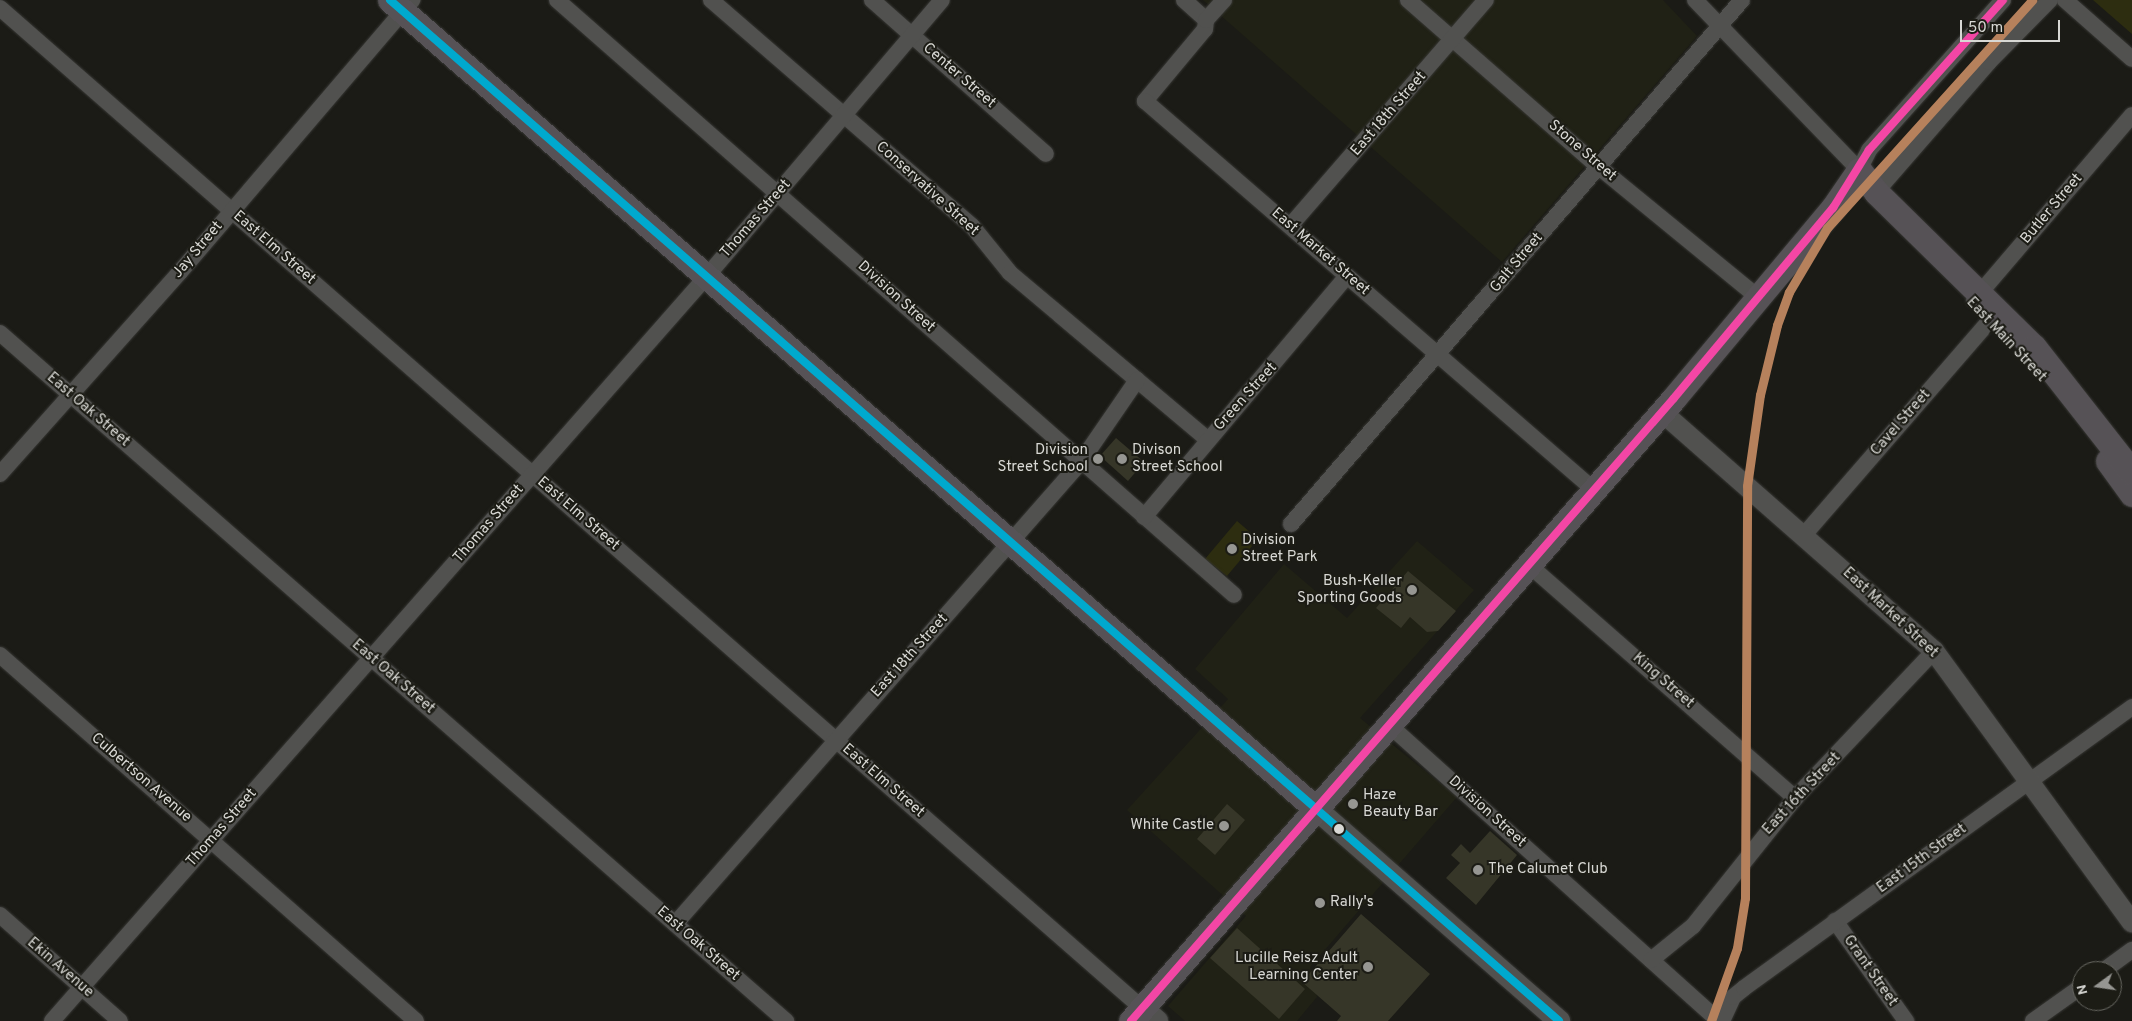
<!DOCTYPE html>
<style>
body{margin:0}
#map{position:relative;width:2132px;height:1021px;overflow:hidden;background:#1b1b16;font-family:Overpass,sans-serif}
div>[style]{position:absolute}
.built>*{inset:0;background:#202115}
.green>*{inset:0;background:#2d2d10}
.building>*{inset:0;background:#363628}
.roads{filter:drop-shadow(0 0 1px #373734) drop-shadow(0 0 1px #373734)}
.minor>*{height:16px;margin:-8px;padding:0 8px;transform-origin:8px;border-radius:8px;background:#51514f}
.tertiary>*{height:20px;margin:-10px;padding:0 10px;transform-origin:10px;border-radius:10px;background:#51514f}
.secondary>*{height:22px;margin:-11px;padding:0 11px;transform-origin:11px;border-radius:11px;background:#51514f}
.primary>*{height:25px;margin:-12.5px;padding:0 12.5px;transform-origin:12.5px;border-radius:12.5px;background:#565256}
.bus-1>*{height:8px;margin:-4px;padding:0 4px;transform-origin:4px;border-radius:4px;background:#00a9ce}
.bus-2>*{height:8px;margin:-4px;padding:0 4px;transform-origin:4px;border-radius:4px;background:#f346a5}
.rail-1>*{height:9px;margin:-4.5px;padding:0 4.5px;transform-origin:4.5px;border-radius:4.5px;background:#b6815c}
.dots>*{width:14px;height:14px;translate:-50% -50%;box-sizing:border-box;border:2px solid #1c1c15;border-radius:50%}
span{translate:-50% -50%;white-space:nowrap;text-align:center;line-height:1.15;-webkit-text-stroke:4px #1c1c15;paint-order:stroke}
.street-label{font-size:15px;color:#d8d8d4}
.poi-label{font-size:15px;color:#d8d8d4}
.right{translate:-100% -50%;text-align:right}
.left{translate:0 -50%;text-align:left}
.north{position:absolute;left:2072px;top:961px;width:50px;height:50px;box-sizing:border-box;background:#1c1c15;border:1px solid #676761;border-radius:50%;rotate:256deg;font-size:14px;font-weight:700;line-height:20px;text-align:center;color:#d8d8d4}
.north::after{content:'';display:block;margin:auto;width:18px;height:22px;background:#969692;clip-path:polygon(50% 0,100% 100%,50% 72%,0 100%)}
.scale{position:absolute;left:1960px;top:20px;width:100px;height:22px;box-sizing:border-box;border:2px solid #d8d8d4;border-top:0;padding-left:6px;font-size:15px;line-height:18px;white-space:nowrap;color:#d8d8d4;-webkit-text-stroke:4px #1c1c15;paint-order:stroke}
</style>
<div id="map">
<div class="built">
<i style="clip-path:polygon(1203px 0,1663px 0,1697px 36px,1502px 262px)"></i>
<i style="clip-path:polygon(1417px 541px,1474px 590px,1360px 718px,1457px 797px,1310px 967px,1317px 997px,1297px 1021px,1185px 1021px,1168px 1006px,1246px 916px,1127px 810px,1228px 699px,1195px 669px,1284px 564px,1347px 618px)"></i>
</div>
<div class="green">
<i style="clip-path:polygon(2093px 0,2132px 0,2132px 34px)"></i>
<i style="clip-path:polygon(1237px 521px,1258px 539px,1227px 576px,1205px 559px)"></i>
</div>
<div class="building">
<i style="clip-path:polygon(1116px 438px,1144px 462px,1128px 481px,1100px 456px)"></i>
<i style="clip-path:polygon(1408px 571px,1456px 611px,1438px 631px,1427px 632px,1410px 617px,1401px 628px,1376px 608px)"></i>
<i style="clip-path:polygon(1227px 804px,1245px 820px,1215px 855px,1197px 839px)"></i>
<i style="clip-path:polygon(1490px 831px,1517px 855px,1476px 905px,1446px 878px,1460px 863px,1451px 855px,1461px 844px,1470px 853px)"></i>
<i style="clip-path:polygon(1361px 914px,1430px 974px,1388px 1021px,1337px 1021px,1341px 1016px,1302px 982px)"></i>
<i style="clip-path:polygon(1237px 928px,1305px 989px,1279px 1019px,1210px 958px)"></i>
</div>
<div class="roads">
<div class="minor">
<i style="left:557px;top:0;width:901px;rotate:41.31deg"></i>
<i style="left:711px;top:0;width:345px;rotate:40.9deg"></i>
<i style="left:972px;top:226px;width:60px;rotate:51deg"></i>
<i style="left:1010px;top:273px;width:259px;rotate:40.1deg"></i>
<i style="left:872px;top:0;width:232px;rotate:41.5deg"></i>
<i style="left:1184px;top:0;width:30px;rotate:42deg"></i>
<i style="left:1206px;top:20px;width:9px;rotate:96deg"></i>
<i style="left:1205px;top:29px;width:94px;rotate:129.8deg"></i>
<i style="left:1145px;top:101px;width:593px;rotate:40.89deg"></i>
<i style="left:1408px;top:0;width:247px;rotate:41.2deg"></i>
<i style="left:1594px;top:163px;width:213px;rotate:39.3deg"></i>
<i style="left:1695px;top:0;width:236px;rotate:46deg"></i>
<i style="left:1859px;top:170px;width:22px;rotate:-63deg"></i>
<i style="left:1869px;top:150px;width:201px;rotate:-48.2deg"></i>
<i style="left:2065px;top:0;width:89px;rotate:41.4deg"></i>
<i style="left:0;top:8px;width:1518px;rotate:41.21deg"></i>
<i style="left:1206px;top:20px;width:27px;rotate:-48deg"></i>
<i style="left:1876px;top:192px;width:172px;rotate:-49deg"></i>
<i style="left:1989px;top:62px;width:87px;rotate:-45.5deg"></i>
<i style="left:1290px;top:226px;width:299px;rotate:-49.1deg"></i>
<i style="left:1974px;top:300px;width:243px;rotate:-49.5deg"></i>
<i style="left:0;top:333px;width:1045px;rotate:41.2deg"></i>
<i style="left:0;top:474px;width:271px;rotate:-48.3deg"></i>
<i style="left:180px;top:272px;width:358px;rotate:-49.5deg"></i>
<i style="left:1144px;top:517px;width:315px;rotate:-49.9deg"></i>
<i style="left:1291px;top:524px;width:691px;rotate:-49.28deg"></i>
<i style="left:1804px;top:535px;width:296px;rotate:-49.1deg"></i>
<i style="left:1529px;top:565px;width:354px;rotate:41.2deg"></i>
<i style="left:0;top:655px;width:554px;rotate:41.34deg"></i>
<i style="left:1388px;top:724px;width:445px;rotate:41.9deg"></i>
<i style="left:0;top:915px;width:160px;rotate:41.5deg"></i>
<i style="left:1835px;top:921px;width:123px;rotate:54.6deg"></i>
<i style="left:675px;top:924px;width:614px;rotate:-48.7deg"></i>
<i style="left:1080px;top:463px;width:101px;rotate:-55.5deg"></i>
<i style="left:1651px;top:960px;width:54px;rotate:-39deg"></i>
<i style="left:1693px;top:926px;width:164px;rotate:-51.4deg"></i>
<i style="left:1795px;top:798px;width:202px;rotate:-46.6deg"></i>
<i style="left:2103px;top:971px;width:36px;rotate:-36deg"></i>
<i style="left:52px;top:1021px;width:992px;rotate:-48.68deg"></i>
<i style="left:707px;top:276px;width:362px;rotate:-49.6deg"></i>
<i style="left:1722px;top:1021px;width:26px;rotate:-65deg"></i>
<i style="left:1733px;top:997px;width:14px;rotate:-39deg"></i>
<i style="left:1744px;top:988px;width:479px;rotate:-35.9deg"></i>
<i style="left:2033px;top:1021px;width:60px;rotate:-35.5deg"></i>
</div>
<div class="tertiary">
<i style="left:1662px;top:412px;width:362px;rotate:41.3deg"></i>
<i style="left:1934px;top:651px;width:336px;rotate:53.9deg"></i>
</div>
<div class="secondary">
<i style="left:1315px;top:808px;width:324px;rotate:41.1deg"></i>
<i style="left:1142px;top:1008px;width:20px;rotate:41deg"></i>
</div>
<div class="primary">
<i style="left:390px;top:0;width:1228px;rotate:41.14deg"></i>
<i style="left:2108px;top:461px;width:41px;rotate:54deg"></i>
<i style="left:1131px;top:1021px;width:826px;rotate:-48.92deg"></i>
<i style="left:1674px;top:398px;width:248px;rotate:-50.1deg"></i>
<i style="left:1833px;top:208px;width:46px;rotate:-55.6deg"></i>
<i style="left:1859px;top:170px;width:28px;rotate:52deg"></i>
<i style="left:1876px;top:192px;width:221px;rotate:44.5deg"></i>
<i style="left:2034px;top:347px;width:159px;rotate:51.9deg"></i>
</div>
</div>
<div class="bus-1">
<i style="left:390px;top:0;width:1552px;rotate:41.13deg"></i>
</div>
<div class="bus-2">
<i style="left:1131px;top:1021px;width:826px;rotate:-48.92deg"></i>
<i style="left:1674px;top:398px;width:248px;rotate:-50.1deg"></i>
<i style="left:1833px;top:208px;width:68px;rotate:-58.2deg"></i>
<i style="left:1869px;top:150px;width:201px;rotate:-48.2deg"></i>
</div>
<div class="rail-1">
<i style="left:1711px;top:1021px;width:77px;rotate:-70.4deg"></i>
<i style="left:1737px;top:948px;width:51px;rotate:-80.9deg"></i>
<i style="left:1745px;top:898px;width:412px;rotate:-89.7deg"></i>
<i style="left:1747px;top:486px;width:92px;rotate:-81.9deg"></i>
<i style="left:1760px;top:395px;width:72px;rotate:-76.3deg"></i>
<i style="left:1777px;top:325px;width:35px;rotate:-70deg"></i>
<i style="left:1789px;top:292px;width:74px;rotate:-59.3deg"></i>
<i style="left:1827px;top:228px;width:307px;rotate:-48deg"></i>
</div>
<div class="dots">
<i style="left:1098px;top:459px;background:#969692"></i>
<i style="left:1122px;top:459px;background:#969692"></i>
<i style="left:1232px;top:549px;background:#969692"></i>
<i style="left:1412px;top:590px;background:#969692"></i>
<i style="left:1353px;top:804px;background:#969692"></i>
<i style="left:1224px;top:826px;background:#969692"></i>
<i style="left:1339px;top:829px;background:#d8d8d4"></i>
<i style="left:1478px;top:870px;background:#969692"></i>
<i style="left:1320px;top:903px;background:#969692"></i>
<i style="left:1368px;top:967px;background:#969692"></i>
</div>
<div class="street-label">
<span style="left:959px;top:76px;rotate:41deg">Center Street</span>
<span style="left:1389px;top:114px;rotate:-49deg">East 18th Street</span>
<span style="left:1582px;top:151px;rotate:41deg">Stone Street</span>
<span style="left:927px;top:189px;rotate:42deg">Conservative Street</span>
<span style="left:2052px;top:209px;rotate:-50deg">Butler Street</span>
<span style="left:756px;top:219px;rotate:-49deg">Thomas Street</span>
<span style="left:274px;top:248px;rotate:41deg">East Elm Street</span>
<span style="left:198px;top:250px;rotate:-50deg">Jay Street</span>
<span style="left:1320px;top:252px;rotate:41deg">East Market Street</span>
<span style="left:1517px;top:263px;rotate:-50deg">Galt Street</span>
<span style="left:896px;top:297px;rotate:42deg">Division Street</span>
<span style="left:2006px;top:340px;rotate:47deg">East Main Street</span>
<span style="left:1246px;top:397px;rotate:-48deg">Green Street</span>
<span style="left:88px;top:410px;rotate:41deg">East Oak Street</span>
<span style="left:1901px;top:423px;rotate:-49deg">Cavel Street</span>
<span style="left:578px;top:514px;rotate:41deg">East Elm Street</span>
<span style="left:489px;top:524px;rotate:-49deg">Thomas Street</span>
<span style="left:1890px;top:613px;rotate:43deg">East Market Street</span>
<span style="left:910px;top:656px;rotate:-48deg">East 18th Street</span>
<span style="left:393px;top:677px;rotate:41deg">East Oak Street</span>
<span style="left:1663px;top:681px;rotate:41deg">King Street</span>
<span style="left:141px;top:778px;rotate:41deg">Culbertson Avenue</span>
<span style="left:883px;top:781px;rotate:41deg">East Elm Street</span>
<span style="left:1802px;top:794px;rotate:-47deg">East 16th Street</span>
<span style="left:1487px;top:812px;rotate:42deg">Division Street</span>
<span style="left:222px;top:828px;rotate:-49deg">Thomas Street</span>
<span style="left:1922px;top:859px;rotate:-36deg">East 15th Street</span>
<span style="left:698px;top:944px;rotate:41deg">East Oak Street</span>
<span style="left:60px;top:968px;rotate:41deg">Ekin Avenue</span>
<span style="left:1870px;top:971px;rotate:55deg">Grant Street</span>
</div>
<div class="poi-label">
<span class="right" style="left:1088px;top:459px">Division<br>Street School</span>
<span class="left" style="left:1132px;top:459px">Divison<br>Street School</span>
<span class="left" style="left:1242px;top:549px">Division<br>Street Park</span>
<span class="right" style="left:1402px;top:590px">Bush-Keller<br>Sporting Goods</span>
<span class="left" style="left:1363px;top:804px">Haze<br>Beauty Bar</span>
<span class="right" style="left:1214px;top:826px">White Castle</span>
<span class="left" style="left:1488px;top:870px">The Calumet Club</span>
<span class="left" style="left:1330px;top:903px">Rally's</span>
<span class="right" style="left:1358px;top:967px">Lucille Reisz Adult<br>Learning Center</span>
</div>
<div class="north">N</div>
<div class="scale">50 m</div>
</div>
